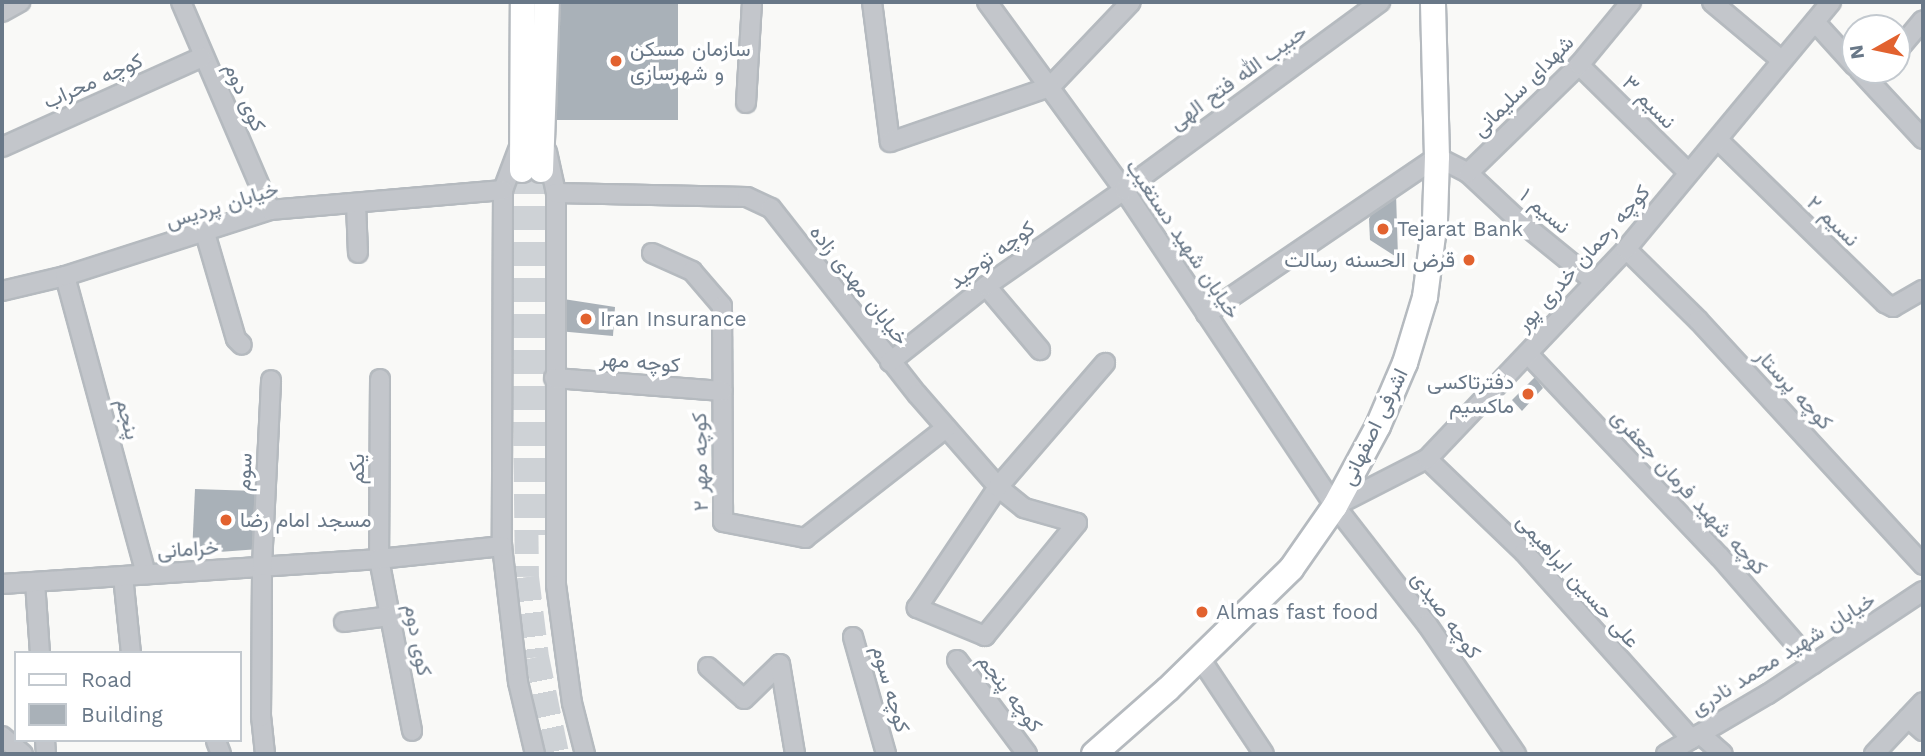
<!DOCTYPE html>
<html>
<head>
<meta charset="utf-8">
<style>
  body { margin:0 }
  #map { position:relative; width:1925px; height:756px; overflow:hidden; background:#f9f9f7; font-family:"Work Sans",Vazirmatn,sans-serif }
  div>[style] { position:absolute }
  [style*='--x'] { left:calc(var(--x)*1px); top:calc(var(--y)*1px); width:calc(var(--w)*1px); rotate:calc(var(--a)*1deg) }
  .building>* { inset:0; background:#a9b1b8; transform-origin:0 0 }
  .secondary-tunnel>* { height:24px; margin-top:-12px; transform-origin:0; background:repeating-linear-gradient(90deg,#ced2d6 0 24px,transparent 0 36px) }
  .roads { filter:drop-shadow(2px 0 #b5babf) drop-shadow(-2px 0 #b5babf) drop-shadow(0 2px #b5babf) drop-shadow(0 -2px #b5babf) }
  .street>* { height:18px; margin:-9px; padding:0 9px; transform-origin:9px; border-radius:9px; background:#c3c6cb }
  .secondary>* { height:24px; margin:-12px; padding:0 12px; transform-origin:12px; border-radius:12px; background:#fff }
  .dots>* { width:19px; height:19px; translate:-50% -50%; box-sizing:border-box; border:4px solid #fff; border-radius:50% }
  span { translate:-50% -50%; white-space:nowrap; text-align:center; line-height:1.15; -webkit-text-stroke:7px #fff; paint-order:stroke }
  .poi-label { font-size:21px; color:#697888 }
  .left { translate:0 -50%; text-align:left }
  .right { translate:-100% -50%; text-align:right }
  .street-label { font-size:21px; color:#697888 }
  .frame { position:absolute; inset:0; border:4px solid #697888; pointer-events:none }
  .legend { position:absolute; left:14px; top:651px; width:228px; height:91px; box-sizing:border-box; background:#fff; border:2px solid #c3c9cf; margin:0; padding:9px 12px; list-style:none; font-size:21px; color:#697888 }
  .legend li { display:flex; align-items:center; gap:14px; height:35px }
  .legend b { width:35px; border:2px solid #c3c9cf }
  .north { position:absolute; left:1841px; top:14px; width:70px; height:70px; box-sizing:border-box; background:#fff; border:2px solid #c3c9cf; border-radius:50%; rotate:261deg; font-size:19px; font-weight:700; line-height:28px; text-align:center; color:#697888 }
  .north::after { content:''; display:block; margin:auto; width:24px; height:32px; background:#e2622f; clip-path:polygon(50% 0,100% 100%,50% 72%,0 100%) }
</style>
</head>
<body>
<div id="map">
  <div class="building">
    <i style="left:554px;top:2px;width:124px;height:118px"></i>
    <i style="clip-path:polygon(1396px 193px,1398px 258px,1370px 240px,1369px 219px,1378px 198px)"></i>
    <i style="clip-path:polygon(557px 298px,615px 307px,613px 336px,558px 331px)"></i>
    <i style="clip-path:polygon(1535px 377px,1543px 388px,1522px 411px,1512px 400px)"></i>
    <i style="clip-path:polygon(195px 489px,258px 491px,259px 549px,192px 554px)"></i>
  </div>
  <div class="secondary-tunnel">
    <i style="--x:522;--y:170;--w:407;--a:89.3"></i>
    <i style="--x:527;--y:577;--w:81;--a:82.9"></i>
    <i style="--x:537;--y:657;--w:99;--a:78.3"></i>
    <i style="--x:541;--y:170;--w:365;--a:89.7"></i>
  </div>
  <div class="roads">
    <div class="street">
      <i style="--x:181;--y:2;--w:226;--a:66.8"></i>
      <i style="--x:872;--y:2;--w:141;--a:82.7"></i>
      <i style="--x:890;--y:142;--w:169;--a:-19"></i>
      <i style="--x:1050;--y:87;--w:117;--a:-46.4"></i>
      <i style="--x:987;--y:2;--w:233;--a:53.9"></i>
      <i style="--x:1124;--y:190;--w:380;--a:56.3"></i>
      <i style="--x:1335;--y:506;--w:150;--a:52.1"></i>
      <i style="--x:1427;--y:624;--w:158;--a:55.6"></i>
      <i style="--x:1712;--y:2;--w:90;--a:40"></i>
      <i style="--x:2;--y:12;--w:21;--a:-29"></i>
      <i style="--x:1815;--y:22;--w:59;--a:47.7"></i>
      <i style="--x:1897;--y:51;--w:40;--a:-50"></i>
      <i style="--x:1579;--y:65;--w:153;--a:44.5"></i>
      <i style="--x:1859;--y:70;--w:94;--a:47.2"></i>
      <i style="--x:746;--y:103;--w:101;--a:-86.6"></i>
      <i style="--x:1719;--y:141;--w:232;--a:44.3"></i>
      <i style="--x:1885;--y:303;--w:9;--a:27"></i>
      <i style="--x:1893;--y:307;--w:34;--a:-30"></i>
      <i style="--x:2;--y:147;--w:219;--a:-24.2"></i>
      <i style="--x:518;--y:150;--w:43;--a:110.6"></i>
      <i style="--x:503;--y:190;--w:356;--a:90.2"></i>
      <i style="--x:502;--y:546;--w:137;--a:83.3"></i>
      <i style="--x:518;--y:682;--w:74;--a:76.7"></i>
      <i style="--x:547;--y:152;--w:42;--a:77.6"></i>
      <i style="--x:556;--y:193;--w:392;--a:90"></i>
      <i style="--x:556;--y:585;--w:119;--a:82.3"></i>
      <i style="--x:572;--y:703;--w:53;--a:75.7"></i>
      <i style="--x:1468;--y:173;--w:64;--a:43.1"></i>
      <i style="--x:1515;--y:217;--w:103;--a:39.1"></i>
      <i style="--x:556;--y:193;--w:191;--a:1.2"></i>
      <i style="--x:747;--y:197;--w:26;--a:25"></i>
      <i style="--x:771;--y:208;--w:236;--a:51.9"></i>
      <i style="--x:917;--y:394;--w:123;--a:48.9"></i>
      <i style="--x:998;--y:487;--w:33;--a:39"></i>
      <i style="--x:1024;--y:508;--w:55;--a:15.8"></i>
      <i style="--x:1077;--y:523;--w:146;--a:129.2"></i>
      <i style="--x:985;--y:636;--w:74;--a:-157.6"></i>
      <i style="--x:917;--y:608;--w:146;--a:-56.2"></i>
      <i style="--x:998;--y:487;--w:164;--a:-49.2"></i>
      <i style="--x:356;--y:204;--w:49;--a:87.7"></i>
      <i style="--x:205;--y:233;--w:110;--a:73.7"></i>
      <i style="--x:236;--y:339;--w:8;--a:45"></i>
      <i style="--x:1626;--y:249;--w:101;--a:44.6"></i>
      <i style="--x:1698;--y:320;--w:333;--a:47.4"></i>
      <i style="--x:652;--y:253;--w:44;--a:24.2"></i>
      <i style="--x:692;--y:271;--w:46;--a:49.4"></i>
      <i style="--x:722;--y:306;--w:216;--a:89.7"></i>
      <i style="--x:723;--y:522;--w:84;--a:11"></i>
      <i style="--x:805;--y:538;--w:179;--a:-38"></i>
      <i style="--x:65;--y:276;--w:309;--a:74.8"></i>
      <i style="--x:986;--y:286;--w:84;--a:49.8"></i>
      <i style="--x:2;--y:291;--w:65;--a:-13.4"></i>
      <i style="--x:65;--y:276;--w:215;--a:-17.8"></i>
      <i style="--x:270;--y:210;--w:234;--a:-4.9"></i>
      <i style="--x:1206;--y:314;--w:279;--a:-34.2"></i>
      <i style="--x:1437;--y:157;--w:35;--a:27"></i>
      <i style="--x:1468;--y:173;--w:155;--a:-44.2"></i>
      <i style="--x:1579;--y:65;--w:82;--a:-50.5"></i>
      <i style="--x:1528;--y:354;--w:279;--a:46.6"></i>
      <i style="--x:1720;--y:557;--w:142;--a:49"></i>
      <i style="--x:890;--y:362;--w:122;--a:-38.4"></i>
      <i style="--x:986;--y:286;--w:168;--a:-34.8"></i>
      <i style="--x:1124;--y:190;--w:318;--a:-36.3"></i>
      <i style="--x:554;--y:378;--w:169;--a:4.4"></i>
      <i style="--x:380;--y:379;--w:180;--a:90.3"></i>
      <i style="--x:379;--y:559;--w:175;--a:79.1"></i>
      <i style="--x:1427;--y:459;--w:134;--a:43.8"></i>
      <i style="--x:1524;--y:552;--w:251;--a:48.2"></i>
      <i style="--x:1335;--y:506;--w:103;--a:-27.1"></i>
      <i style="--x:1427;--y:459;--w:289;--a:-46.5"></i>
      <i style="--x:1626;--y:249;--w:321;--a:-50.3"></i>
      <i style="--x:123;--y:576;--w:77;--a:84.1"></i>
      <i style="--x:35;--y:582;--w:71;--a:86"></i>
      <i style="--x:2;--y:584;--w:378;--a:-3.8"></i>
      <i style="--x:379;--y:559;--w:124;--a:-6"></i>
      <i style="--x:344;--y:622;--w:46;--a:-7.4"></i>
      <i style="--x:853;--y:637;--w:122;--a:74.2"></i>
      <i style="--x:1200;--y:658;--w:115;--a:56.3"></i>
      <i style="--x:957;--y:660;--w:117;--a:53.3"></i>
      <i style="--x:708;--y:667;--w:48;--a:41.6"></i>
      <i style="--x:744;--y:699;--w:50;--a:-44.2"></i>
      <i style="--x:780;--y:664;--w:91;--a:80.5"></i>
      <i style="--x:1908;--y:718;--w:20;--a:41"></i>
      <i style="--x:1700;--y:734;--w:30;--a:41"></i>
      <i style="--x:2;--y:736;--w:28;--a:41"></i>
      <i style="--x:45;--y:740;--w:14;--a:86"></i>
      <i style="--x:216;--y:741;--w:14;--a:69"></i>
      <i style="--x:265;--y:754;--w:37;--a:-96"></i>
      <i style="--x:261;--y:717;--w:151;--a:-89.6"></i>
      <i style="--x:262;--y:566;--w:186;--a:-87.2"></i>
      <i style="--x:1666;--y:754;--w:118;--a:-30.5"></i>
      <i style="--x:1768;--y:694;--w:186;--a:-33.6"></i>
      <i style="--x:1874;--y:754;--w:71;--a:-46.7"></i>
    </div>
    <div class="secondary">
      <i style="--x:522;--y:170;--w:168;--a:-89.7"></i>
      <i style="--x:541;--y:170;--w:168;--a:-88"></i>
      <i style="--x:1094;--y:754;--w:98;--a:-41.3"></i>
      <i style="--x:1168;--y:689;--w:172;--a:-44.3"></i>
      <i style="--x:1291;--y:569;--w:77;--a:-55.1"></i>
      <i style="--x:1335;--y:506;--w:91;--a:-61.7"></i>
      <i style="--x:1378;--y:426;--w:69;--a:-66.8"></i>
      <i style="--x:1405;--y:363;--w:69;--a:-73.1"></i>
      <i style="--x:1425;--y:297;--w:78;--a:-82.6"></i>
      <i style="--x:1435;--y:220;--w:63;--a:-88.2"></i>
      <i style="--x:1437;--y:157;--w:155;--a:-91.5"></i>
    </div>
  </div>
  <div class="dots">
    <i style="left:616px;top:61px;background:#e2622f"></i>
    <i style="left:1383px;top:229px;background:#e2622f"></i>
    <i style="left:1469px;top:260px;background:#e2622f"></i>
    <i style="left:586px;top:319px;background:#e2622f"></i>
    <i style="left:1528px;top:394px;background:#e2622f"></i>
    <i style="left:226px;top:520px;background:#e2622f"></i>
    <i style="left:1202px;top:612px;background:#e2622f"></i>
  </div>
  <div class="poi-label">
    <span class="left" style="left:630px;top:61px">سازمان مسکن<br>و شهرسازی</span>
    <span class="left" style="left:1397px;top:229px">Tejarat Bank</span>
    <span class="right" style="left:1455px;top:260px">قرض الحسنه رسالت</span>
    <span class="left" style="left:600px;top:319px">Iran Insurance</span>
    <span class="right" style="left:1514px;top:394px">دفترتاکسی<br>ماکسیم</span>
    <span class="left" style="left:240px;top:520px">مسجد امام رضا</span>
    <span class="left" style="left:1216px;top:612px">Almas fast food</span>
  </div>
  <div class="street-label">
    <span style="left:1238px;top:77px;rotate:-36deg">حبیب الله فتح الهی</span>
    <span style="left:93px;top:81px;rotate:-24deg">کوچه محراب</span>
    <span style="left:1523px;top:86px;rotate:-45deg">شهدای سلیمانی</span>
    <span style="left:245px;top:97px;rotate:66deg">کوی دوم</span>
    <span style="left:1649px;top:102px;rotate:45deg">نسیم ۳</span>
    <span style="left:222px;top:205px;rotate:-17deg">خیابان پردیس</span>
    <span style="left:1545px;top:211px;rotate:40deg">نسیم ۱</span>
    <span style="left:1833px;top:221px;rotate:44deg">نسیم ۲</span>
    <span style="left:1183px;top:239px;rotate:56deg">خیابان شهید دستغیب</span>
    <span style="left:992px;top:255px;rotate:-36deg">کوچه توحید</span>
    <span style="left:1583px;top:258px;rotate:-48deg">کوچه رحمان خدری پور</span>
    <span style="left:859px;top:285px;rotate:52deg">خیابان مهدی زاده</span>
    <span style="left:640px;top:362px;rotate:5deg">کوچه مهر</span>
    <span style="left:1794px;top:389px;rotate:47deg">کوچه پرستار</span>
    <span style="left:128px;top:419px;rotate:75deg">پنجم</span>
    <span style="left:1374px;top:427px;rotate:-64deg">اشرفی اصفهانی</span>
    <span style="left:700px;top:462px;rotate:-91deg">کوچه مهر ۲</span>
    <span style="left:357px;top:469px;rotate:-90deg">یکم</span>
    <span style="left:244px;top:472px;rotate:-87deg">سوم</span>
    <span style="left:1689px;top:492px;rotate:47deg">کوچه شهید فرمان جعفری</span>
    <span style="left:188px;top:549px;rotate:-4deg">خرامانی</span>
    <span style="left:1578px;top:581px;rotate:48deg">علی حسین ابراهیمی</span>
    <span style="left:1446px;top:615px;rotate:54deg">کوچه صیدی</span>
    <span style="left:418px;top:640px;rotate:79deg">کوی دوم</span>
    <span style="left:1783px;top:654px;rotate:-32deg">خیابان شهید محمد نادری</span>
    <span style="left:891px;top:689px;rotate:74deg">کوچه سوم</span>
    <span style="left:1010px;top:693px;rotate:53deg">کوچه پنجم</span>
  </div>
  <div class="frame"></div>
  <ul class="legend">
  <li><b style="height:9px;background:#fff"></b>Road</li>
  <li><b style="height:19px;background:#a9b1b8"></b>Building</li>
  </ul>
  <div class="north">N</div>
</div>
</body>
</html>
